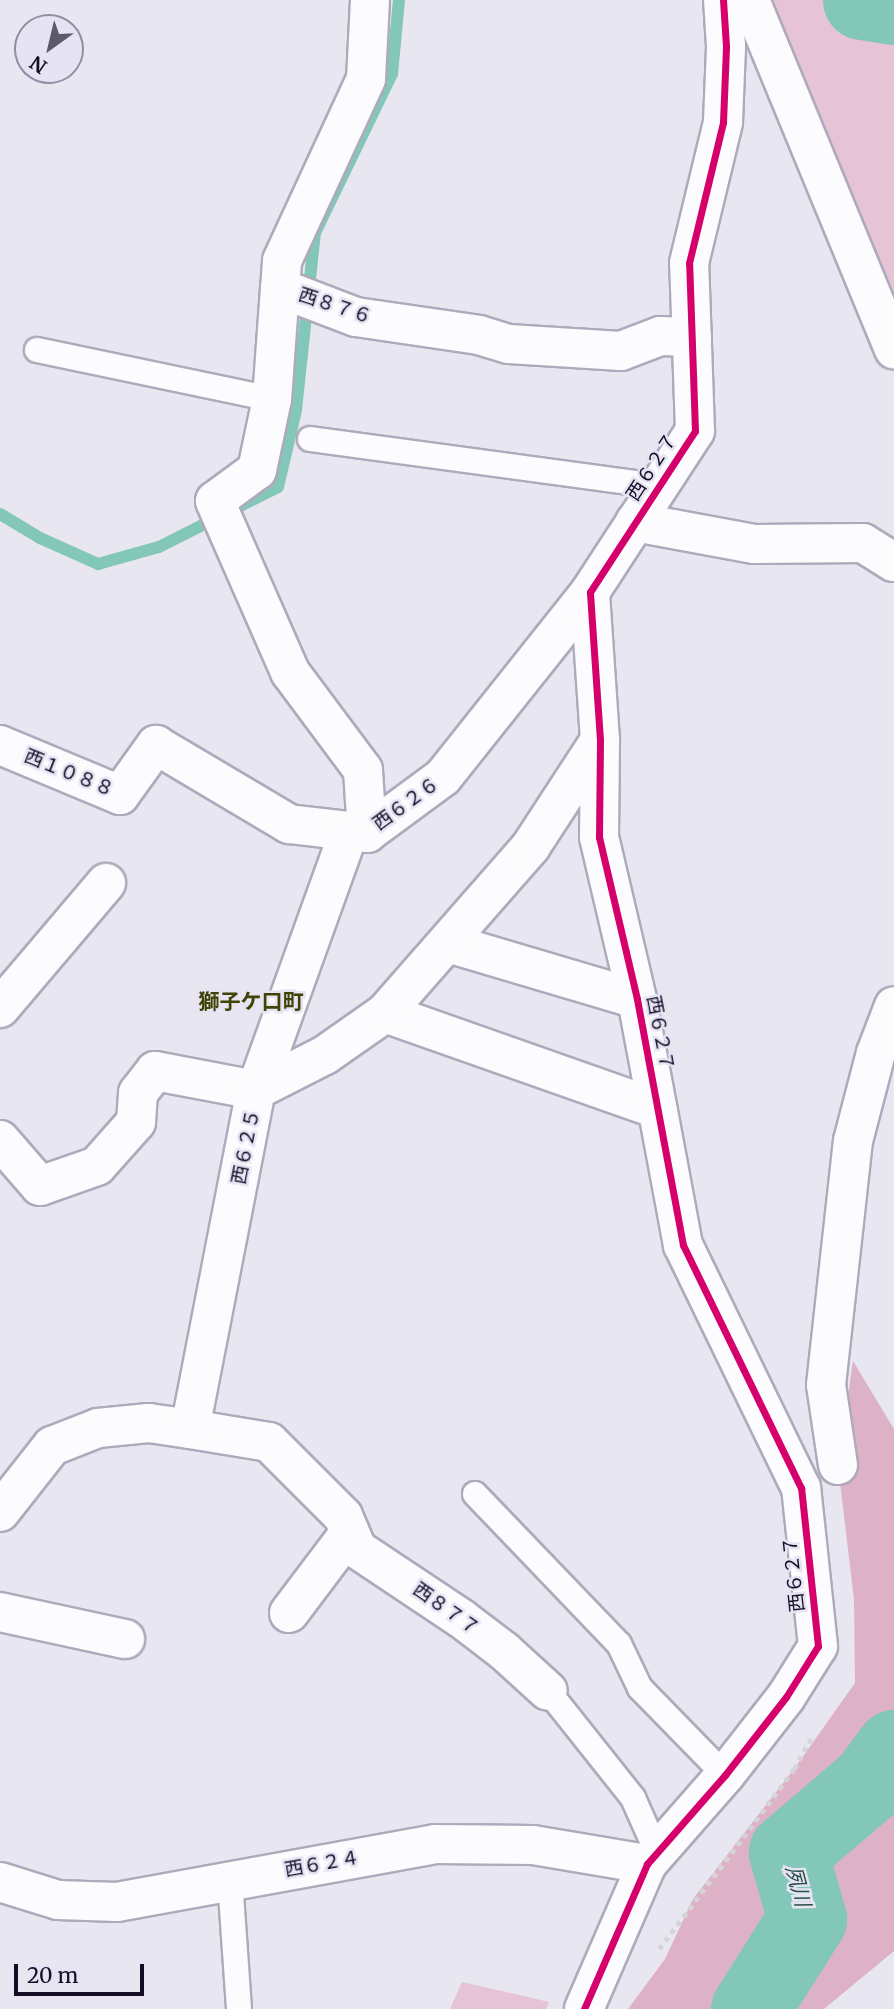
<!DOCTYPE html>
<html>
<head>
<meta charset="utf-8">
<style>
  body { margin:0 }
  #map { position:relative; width:894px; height:2009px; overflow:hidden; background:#e8e6f0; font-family:Merriweather,"Noto Sans JP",serif }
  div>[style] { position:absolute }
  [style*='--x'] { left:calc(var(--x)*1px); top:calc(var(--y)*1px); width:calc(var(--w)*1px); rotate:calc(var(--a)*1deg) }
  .green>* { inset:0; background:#e6c3d5 }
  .forest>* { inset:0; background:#ddb2c7 }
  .stream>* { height:12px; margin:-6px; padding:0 6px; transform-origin:6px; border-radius:6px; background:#82c7b8 }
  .river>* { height:79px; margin:-39.5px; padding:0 39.5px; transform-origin:39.5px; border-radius:39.5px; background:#82c7b8 }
  .path>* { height:4.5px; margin-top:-2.25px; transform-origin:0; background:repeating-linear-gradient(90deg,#d5d5d8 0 5px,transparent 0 10px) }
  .roads { filter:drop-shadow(2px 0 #aeaabc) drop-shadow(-2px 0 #aeaabc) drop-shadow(0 2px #aeaabc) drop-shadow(0 -2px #aeaabc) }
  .lane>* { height:24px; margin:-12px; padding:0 12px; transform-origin:12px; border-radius:12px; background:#fcfbfd }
  .street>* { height:38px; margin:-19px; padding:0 19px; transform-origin:19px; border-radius:19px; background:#fcfbfd }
  .cycleway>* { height:7px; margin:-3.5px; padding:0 3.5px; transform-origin:3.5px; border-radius:3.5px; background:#d6006c }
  span { translate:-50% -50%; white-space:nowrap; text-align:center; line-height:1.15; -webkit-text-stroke:5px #e6e3f3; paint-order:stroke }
  .street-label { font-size:19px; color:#150d28 }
  .neighbourhood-label { font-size:21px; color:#3f4405; font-weight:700 }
  .water-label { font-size:21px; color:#275247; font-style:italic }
  .north { position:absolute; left:14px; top:14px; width:70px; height:70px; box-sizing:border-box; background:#e6e3f3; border:2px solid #928da2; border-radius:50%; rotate:214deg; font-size:19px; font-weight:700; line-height:28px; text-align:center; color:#150d28 }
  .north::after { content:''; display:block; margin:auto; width:24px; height:32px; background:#5f596e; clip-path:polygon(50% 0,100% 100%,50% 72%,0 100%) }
  .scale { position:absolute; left:14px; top:1964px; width:130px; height:32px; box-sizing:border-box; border:4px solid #150d28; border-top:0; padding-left:9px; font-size:21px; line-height:24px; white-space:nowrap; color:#150d28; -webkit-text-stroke:5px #e6e3f3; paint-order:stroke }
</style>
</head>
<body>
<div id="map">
  <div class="green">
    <i style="clip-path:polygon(769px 0,894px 0,894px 306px)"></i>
    <i style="clip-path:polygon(462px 1982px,549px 2002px,546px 2009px,450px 2009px)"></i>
  </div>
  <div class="forest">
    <i style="clip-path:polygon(853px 1361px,894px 1429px,894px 1951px,824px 2009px,628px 2009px,665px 1959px,693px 1899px,794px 1769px,855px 1683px,854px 1600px,838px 1465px)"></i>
  </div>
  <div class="stream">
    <i style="--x:0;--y:514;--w:47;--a:31"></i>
    <i style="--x:40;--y:538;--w:64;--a:24.1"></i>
    <i style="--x:98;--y:564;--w:63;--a:-15.6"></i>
    <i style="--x:159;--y:547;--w:133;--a:-26.8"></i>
    <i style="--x:278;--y:487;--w:79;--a:-76.8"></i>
    <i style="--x:296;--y:410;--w:178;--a:-83.9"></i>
    <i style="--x:315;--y:233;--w:177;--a:-64.2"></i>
    <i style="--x:392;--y:74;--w:74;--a:-84.6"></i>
  </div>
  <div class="river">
    <i style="--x:862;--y:0;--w:32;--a:9"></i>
    <i style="--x:750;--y:2009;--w:107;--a:-57.7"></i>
    <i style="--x:807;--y:1919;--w:70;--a:-105.8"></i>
    <i style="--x:788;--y:1852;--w:108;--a:-40.5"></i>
    <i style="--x:870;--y:1782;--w:41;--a:-54"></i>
  </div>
  <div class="path">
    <i style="--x:659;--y:1949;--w:225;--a:-53.1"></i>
    <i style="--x:794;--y:1769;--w:35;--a:-61"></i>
  </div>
  <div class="roads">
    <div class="lane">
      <i style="--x:37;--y:350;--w:240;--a:11.8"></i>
      <i style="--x:310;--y:439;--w:351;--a:7.7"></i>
      <i style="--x:475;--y:1494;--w:208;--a:46.2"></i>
      <i style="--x:619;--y:1644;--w:49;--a:64.5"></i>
      <i style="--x:640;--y:1688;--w:122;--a:45.7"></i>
      <i style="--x:548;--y:1691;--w:137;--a:51.5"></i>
      <i style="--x:633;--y:1798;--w:59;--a:66"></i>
      <i style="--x:230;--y:1880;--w:129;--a:86"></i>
    </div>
    <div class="street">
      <i style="--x:370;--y:0;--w:79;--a:92.9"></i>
      <i style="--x:366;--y:79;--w:200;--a:114.8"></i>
      <i style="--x:282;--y:261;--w:27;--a:94"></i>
      <i style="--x:280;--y:288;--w:81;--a:20.9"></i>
      <i style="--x:356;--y:317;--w:124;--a:8.3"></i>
      <i style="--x:479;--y:335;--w:31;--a:17"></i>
      <i style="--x:509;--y:344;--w:112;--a:3.6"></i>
      <i style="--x:621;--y:351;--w:42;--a:-21"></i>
      <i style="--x:660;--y:336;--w:32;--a:2"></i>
      <i style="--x:750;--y:0;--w:378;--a:67.6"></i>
      <i style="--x:280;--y:288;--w:111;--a:94.1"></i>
      <i style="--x:272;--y:399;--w:73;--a:101.9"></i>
      <i style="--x:257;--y:470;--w:52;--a:143.6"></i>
      <i style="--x:215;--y:501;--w:187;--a:66.3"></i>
      <i style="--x:290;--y:672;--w:122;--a:53.3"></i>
      <i style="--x:363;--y:770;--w:63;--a:86.4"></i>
      <i style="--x:635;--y:522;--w:121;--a:10.5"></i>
      <i style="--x:754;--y:544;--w:109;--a:-0.5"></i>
      <i style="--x:863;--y:543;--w:36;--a:32"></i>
      <i style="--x:0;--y:745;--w:130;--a:22.6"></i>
      <i style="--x:120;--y:795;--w:62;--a:-54.2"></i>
      <i style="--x:156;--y:745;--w:155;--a:30.7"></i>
      <i style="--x:289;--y:824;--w:79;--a:6.6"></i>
      <i style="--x:367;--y:833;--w:94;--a:-36.4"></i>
      <i style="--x:443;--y:777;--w:236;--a:-51.5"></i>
      <i style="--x:448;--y:943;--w:197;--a:16.5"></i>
      <i style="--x:0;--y:1008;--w:164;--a:-49.7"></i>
      <i style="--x:385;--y:1013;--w:289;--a:19.4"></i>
      <i style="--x:0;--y:1140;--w:61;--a:49"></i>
      <i style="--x:40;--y:1186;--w:60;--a:-19.3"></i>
      <i style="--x:97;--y:1166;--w:59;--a:-48.4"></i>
      <i style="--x:136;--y:1122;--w:29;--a:-86"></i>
      <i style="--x:138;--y:1093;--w:28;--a:-52"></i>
      <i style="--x:155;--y:1071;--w:103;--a:10.7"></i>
      <i style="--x:256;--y:1090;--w:274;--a:-70.2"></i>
      <i style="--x:190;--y:1429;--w:80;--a:9.3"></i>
      <i style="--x:269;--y:1442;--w:105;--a:45"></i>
      <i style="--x:343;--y:1516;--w:36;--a:67"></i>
      <i style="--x:357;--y:1549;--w:126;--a:33.7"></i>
      <i style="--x:462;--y:1619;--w:53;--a:37.3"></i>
      <i style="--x:504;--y:1651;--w:59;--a:42.3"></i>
      <i style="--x:838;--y:1465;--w:81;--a:-98.5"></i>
      <i style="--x:826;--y:1385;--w:245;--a:-83.7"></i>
      <i style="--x:853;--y:1141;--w:91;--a:-75.4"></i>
      <i style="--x:876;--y:1053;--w:50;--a:-69"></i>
      <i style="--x:0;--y:1512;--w:84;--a:-51.8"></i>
      <i style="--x:52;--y:1446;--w:49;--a:-21.4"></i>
      <i style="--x:98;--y:1428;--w:51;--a:-5.6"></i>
      <i style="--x:149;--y:1423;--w:41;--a:8.3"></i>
      <i style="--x:190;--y:1429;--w:345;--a:-79"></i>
      <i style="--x:256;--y:1090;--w:77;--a:-26.9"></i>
      <i style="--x:325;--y:1055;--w:73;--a:-35"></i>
      <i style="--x:385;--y:1013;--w:222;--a:-48.8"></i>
      <i style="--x:531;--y:846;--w:126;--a:-56.9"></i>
      <i style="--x:0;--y:1612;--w:128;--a:12.2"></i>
      <i style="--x:289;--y:1613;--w:101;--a:-53"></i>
      <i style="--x:0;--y:1882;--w:61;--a:17.2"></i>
      <i style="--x:58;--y:1900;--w:59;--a:1.9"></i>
      <i style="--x:117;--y:1902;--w:324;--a:-10.3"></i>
      <i style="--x:436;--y:1844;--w:97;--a:0.6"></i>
      <i style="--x:533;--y:1845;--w:116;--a:9.5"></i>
      <i style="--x:584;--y:2009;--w:158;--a:-66.5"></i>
      <i style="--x:647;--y:1864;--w:118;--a:-48.8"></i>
      <i style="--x:725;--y:1775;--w:99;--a:-52"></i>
      <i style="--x:786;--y:1697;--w:60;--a:-57.9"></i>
      <i style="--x:818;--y:1646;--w:159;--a:-96.1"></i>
      <i style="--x:801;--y:1488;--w:270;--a:-115.9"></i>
      <i style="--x:683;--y:1245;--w:250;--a:-100.6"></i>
      <i style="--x:637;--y:999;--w:166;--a:-103.2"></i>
      <i style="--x:599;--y:837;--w:97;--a:-89.4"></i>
      <i style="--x:600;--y:740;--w:148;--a:-93.9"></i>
      <i style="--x:590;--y:592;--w:192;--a:-56.9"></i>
      <i style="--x:695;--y:431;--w:168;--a:-92"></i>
      <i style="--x:689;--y:263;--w:145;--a:-76.4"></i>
      <i style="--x:723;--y:122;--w:76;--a:-87.7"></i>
      <i style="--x:726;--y:46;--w:46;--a:-93.7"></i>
    </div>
  </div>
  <div class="cycleway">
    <i style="--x:584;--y:2009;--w:158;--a:-66.5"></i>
    <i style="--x:647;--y:1864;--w:118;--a:-48.8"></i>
    <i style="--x:725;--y:1775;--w:99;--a:-52"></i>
    <i style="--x:786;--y:1697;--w:60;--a:-57.9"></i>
    <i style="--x:818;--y:1646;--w:159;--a:-96.1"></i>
    <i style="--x:801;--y:1488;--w:270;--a:-115.9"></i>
    <i style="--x:683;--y:1245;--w:250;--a:-100.6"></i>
    <i style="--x:637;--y:999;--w:166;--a:-103.2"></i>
    <i style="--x:599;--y:837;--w:97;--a:-89.4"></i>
    <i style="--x:600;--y:740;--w:148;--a:-93.9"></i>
    <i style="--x:590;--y:592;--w:192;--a:-56.9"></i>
    <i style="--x:695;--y:431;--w:168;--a:-92"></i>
    <i style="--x:689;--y:263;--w:145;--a:-76.4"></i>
    <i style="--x:723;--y:122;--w:76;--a:-87.7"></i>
    <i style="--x:726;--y:46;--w:46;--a:-93.7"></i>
  </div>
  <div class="street-label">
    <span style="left:335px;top:306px;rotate:18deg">西８７６</span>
    <span style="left:652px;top:467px;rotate:-57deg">西６２７</span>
    <span style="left:69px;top:773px;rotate:22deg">西１０８８</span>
    <span style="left:406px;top:804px;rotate:-36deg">西６２６</span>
    <span style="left:660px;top:1033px;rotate:79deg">西６２７</span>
    <span style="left:246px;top:1147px;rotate:-79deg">西６２５</span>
    <span style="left:794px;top:1574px;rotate:-96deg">西６２７</span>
    <span style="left:446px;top:1609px;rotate:35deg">西８７７</span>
    <span style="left:322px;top:1864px;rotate:-10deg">西６２４</span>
  </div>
  <div class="neighbourhood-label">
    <span style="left:251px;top:1002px">獅子ケ口町</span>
  </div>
  <div class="water-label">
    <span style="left:798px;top:1886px;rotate:75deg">夙川</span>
  </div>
  <div class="north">N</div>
  <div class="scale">20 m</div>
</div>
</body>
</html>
